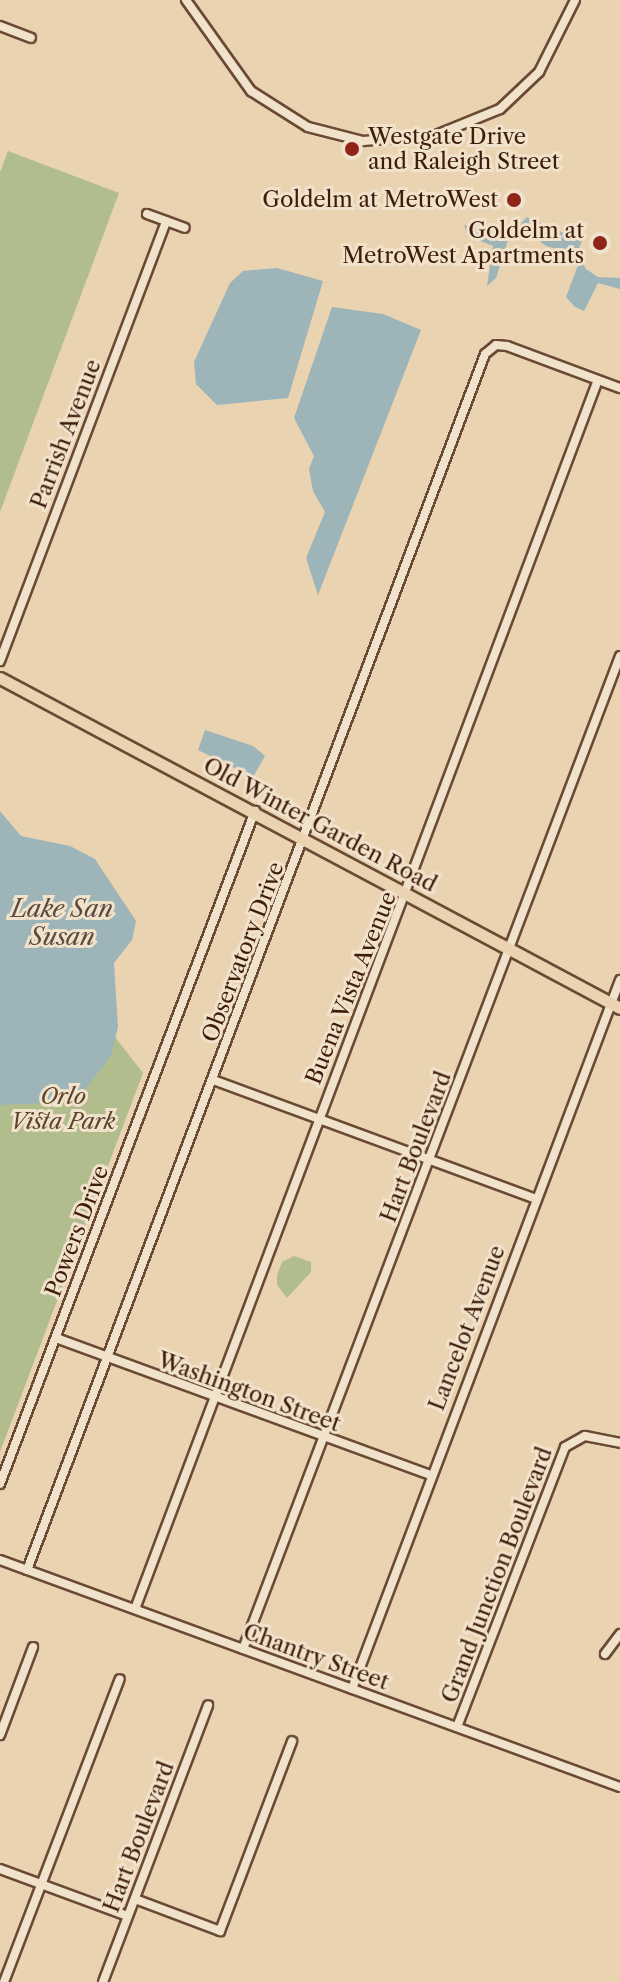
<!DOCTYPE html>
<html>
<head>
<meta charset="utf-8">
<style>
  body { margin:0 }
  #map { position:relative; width:620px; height:1982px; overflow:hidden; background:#e9d3b0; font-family:"Libre Caslon Text",serif }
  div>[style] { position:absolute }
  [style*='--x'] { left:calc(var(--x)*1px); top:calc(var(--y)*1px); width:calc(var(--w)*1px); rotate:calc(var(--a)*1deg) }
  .green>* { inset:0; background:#b2bd8e }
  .water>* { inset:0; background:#9db4b8 }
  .roads { filter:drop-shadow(2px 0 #6a4a34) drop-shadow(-2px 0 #6a4a34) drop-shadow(0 2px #6a4a34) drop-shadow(0 -2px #6a4a34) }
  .minor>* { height:8px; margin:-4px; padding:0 4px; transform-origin:4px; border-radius:4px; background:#f1e2cc }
  .major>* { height:11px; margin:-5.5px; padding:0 5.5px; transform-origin:5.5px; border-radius:5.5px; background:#e9d3b0 }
  .dots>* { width:22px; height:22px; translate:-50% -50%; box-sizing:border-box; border:4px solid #f1e2cc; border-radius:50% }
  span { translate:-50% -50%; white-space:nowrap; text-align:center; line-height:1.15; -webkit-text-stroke:6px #f1e2cc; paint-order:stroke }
  .poi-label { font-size:22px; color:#3f1d0b }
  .left { translate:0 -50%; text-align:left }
  .right { translate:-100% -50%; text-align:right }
  .street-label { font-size:22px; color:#3f1d0b }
  .park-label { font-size:22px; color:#5c452c; font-style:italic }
  .water-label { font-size:24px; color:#5b4a3f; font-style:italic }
</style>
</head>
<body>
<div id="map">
  <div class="green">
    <i style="clip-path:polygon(8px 151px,119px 193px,0 512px,0 172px)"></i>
    <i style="clip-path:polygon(94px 1010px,143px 1073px,0 1452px,0 1052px)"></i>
    <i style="clip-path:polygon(294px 1256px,311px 1262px,311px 1272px,287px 1298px,277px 1285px,277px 1275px,282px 1262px)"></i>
  </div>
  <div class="water">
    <i style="clip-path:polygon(527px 217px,582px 241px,577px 253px,586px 269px,598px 277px,620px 278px,620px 289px,598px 283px,584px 311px,575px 307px,566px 297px,578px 265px,572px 253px,546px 246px,532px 235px,508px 240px,496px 278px,487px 286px,493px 246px,468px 236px,464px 225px,511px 234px)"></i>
    <i style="clip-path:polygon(277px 268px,323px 281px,288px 398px,217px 405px,196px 384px,194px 362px,230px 283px,243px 271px)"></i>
    <i style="clip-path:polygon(332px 307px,383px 314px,421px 330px,318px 595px,306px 558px,325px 512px,313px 491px,309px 469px,314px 456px,294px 418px)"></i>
    <i style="clip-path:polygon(205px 730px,253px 746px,265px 756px,253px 777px,198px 750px)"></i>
    <i style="clip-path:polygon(0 811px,21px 836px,70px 846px,95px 859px,136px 921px,132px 940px,114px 963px,118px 1027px,111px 1056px,82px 1093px,66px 1102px,0 1105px)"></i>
  </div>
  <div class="roads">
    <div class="minor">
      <i style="--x:186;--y:0;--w:112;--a:54.5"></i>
      <i style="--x:251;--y:91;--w:67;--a:32.3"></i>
      <i style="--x:308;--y:127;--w:57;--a:14.3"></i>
      <i style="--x:363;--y:141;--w:73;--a:-4.7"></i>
      <i style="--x:436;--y:135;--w:69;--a:-22.1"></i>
      <i style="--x:500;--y:109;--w:54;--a:-43.5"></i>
      <i style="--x:539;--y:72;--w:80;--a:-63.4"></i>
      <i style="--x:0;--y:26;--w:33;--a:21"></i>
      <i style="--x:147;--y:214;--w:40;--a:20.2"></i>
      <i style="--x:0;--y:661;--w:470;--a:-69.3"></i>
      <i style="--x:213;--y:1080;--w:344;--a:20.2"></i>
      <i style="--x:56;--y:1338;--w:399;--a:20.1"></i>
      <i style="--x:0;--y:1484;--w:720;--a:-69.25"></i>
      <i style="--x:0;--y:1560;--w:660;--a:20.11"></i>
      <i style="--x:27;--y:1570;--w:1299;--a:-69.36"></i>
      <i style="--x:485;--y:354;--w:14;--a:-39"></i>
      <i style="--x:496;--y:345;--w:11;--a:5"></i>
      <i style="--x:507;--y:346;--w:121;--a:20.4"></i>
      <i style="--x:135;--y:1609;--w:1313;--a:-69.36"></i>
      <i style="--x:243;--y:1649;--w:1062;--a:-69.21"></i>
      <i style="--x:605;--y:1654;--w:25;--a:-53"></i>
      <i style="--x:352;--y:1689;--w:758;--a:-69.29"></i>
      <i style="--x:457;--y:1727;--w:300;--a:-68.9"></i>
      <i style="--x:565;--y:1447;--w:23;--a:-29"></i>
      <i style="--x:585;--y:1436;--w:36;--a:11"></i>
      <i style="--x:0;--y:1735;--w:94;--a:-69.4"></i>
      <i style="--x:0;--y:1869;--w:136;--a:20.2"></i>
      <i style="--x:135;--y:1899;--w:91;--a:20.6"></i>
      <i style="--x:220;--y:1931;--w:203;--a:-69.2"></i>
      <i style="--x:4;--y:1982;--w:324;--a:-69.1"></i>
      <i style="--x:103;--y:1982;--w:296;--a:-69.2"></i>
    </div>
    <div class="major">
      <i style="--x:0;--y:678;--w:702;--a:28.02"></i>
    </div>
  </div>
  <div class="dots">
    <i style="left:352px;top:149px;background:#8f2418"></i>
    <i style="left:514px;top:200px;background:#8f2418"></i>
    <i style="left:600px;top:243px;background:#8f2418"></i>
  </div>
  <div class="poi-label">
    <span class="left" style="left:368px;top:149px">Westgate Drive<br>and Raleigh Street</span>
    <span class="right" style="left:498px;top:200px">Goldelm at MetroWest</span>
    <span class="right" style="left:584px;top:243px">Goldelm at<br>MetroWest Apartments</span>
  </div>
  <div class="street-label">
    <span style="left:66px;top:434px;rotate:-69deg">Parrish Avenue</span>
    <span style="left:320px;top:825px;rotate:28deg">Old Winter Garden Road</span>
    <span style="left:243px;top:952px;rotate:-69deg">Observatory Drive</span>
    <span style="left:351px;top:988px;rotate:-68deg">Buena Vista Avenue</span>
    <span style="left:416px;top:1147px;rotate:-69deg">Hart Boulevard</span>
    <span style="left:77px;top:1231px;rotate:-69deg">Powers Drive</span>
    <span style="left:467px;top:1328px;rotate:-69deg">Lancelot Avenue</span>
    <span style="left:249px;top:1392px;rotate:20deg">Washington Street</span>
    <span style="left:497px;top:1575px;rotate:-69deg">Grand Junction Boulevard</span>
    <span style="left:316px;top:1657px;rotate:20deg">Chantry Street</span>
    <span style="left:139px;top:1837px;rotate:-69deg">Hart Boulevard</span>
  </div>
  <div class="park-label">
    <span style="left:63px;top:1109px">Orlo<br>Vista Park</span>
  </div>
  <div class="water-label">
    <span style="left:62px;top:923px">Lake San<br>Susan</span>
  </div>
</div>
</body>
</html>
